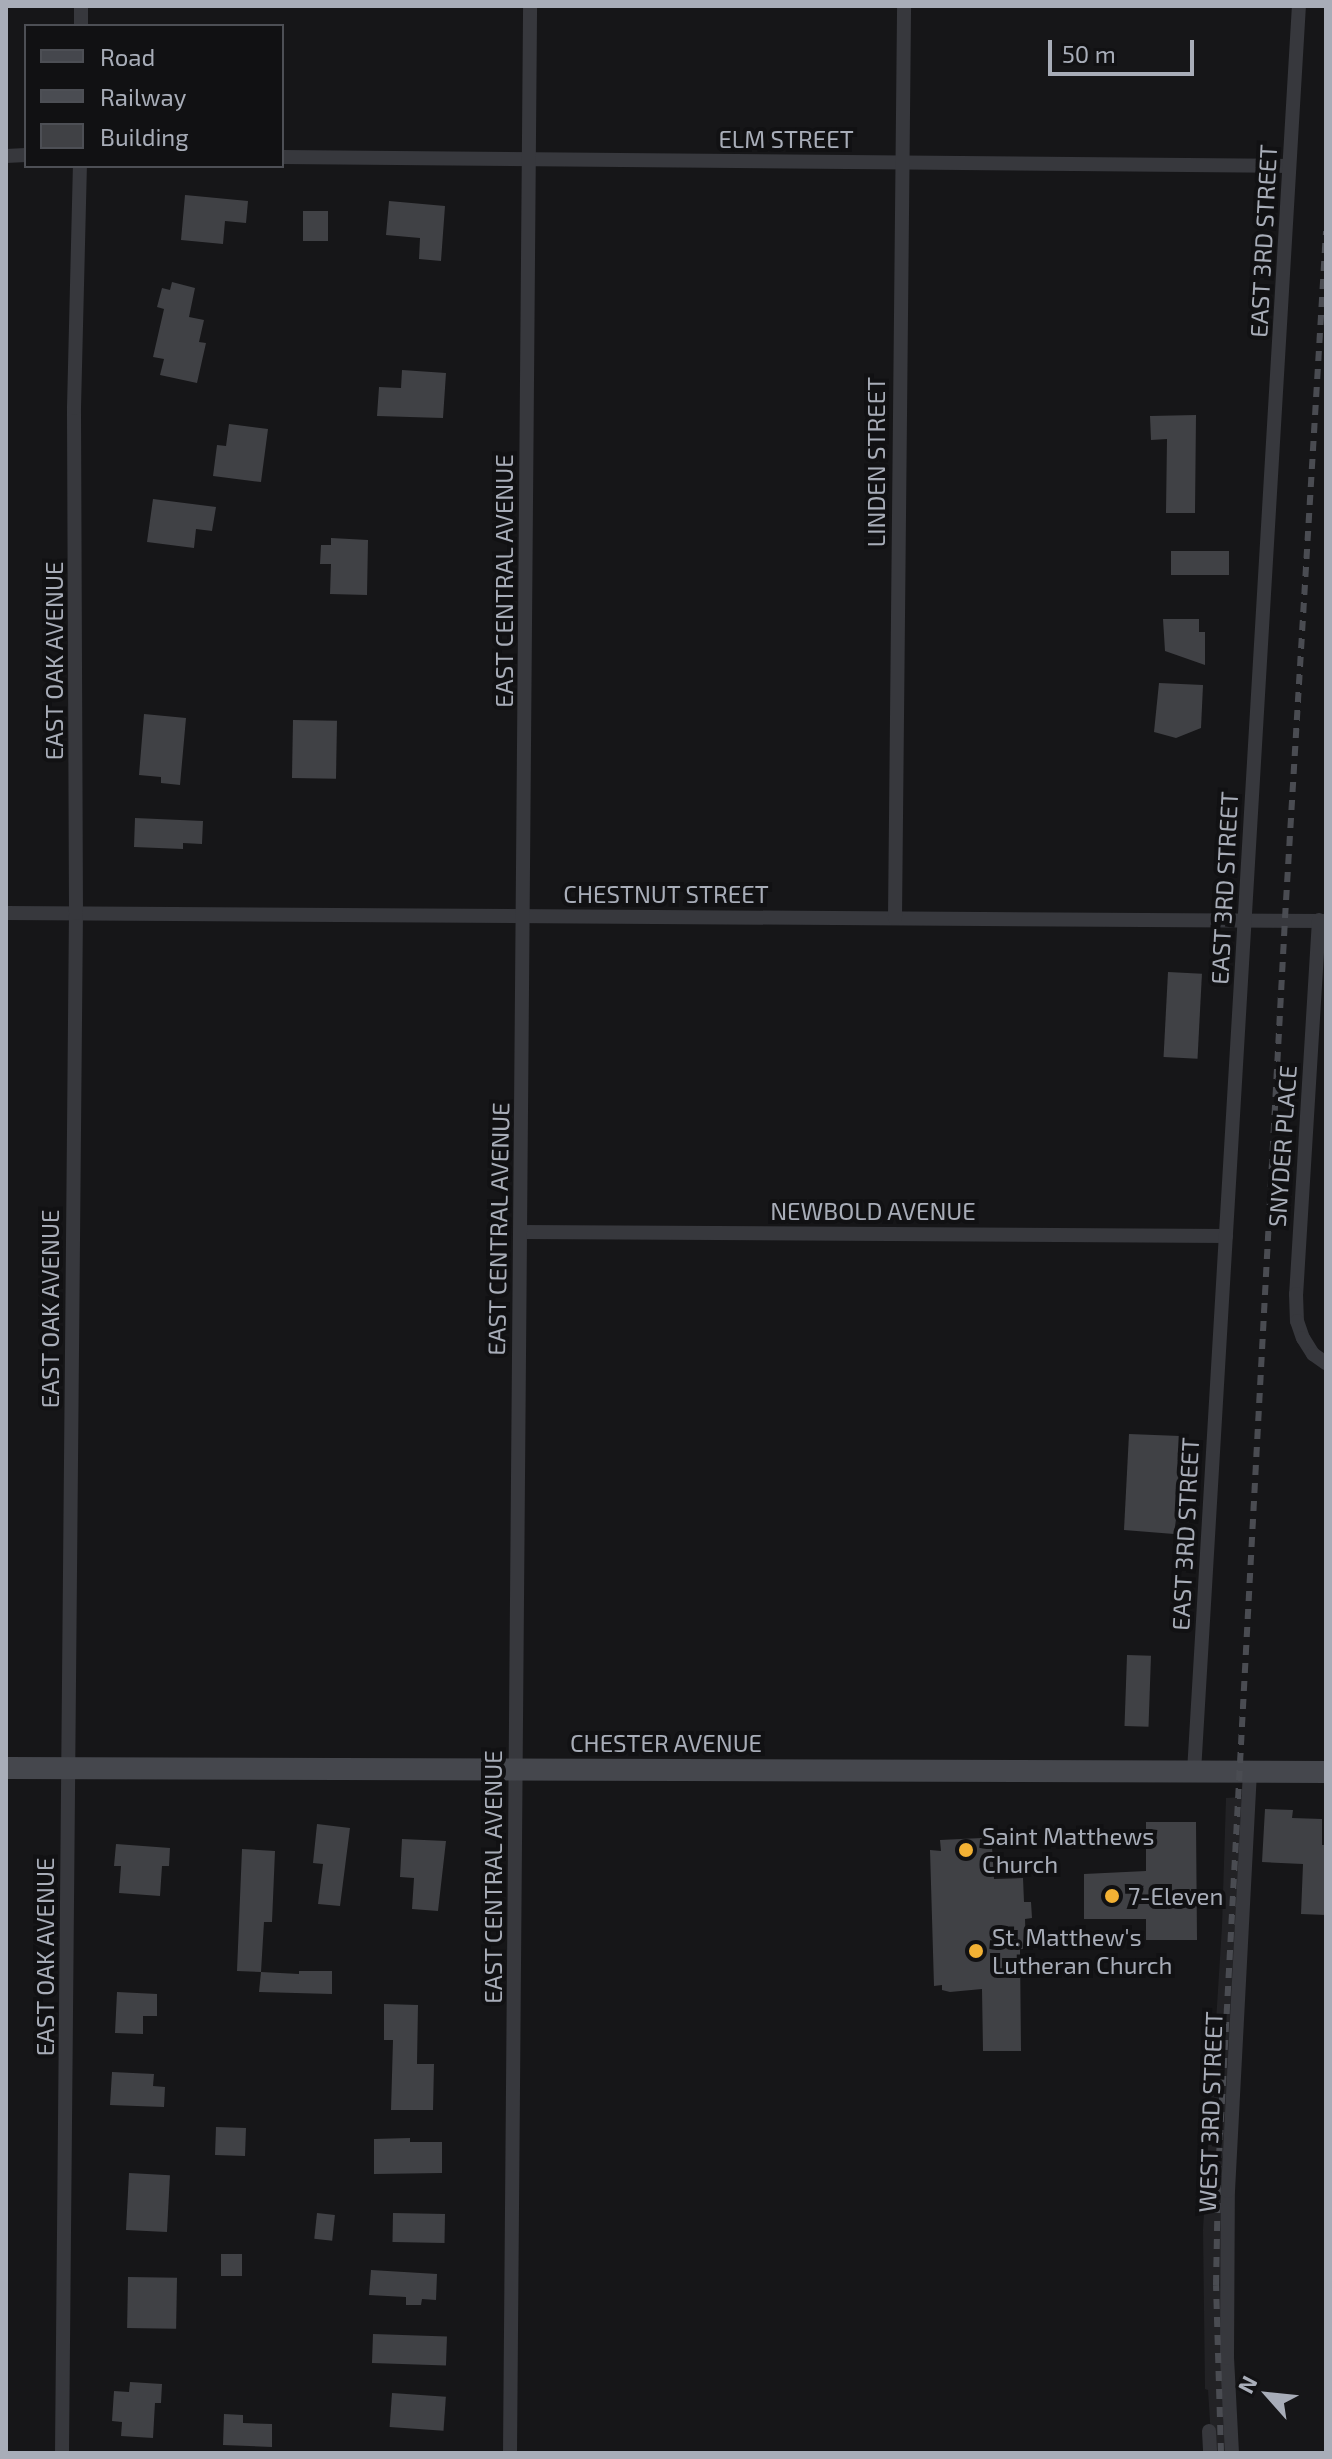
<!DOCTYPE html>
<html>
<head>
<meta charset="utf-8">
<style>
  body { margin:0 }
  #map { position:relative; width:1332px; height:2459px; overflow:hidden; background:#161618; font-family:"Exo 2",sans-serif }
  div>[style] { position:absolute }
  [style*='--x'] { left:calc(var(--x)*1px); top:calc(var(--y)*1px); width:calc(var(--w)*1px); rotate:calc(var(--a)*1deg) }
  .built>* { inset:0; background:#222225 }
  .building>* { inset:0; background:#404145; transform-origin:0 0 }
  .street>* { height:14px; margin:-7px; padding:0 7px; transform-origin:7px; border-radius:7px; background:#37383d }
  .secondary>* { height:22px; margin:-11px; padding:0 11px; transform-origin:11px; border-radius:11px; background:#45474d }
  .rail>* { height:6px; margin-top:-3px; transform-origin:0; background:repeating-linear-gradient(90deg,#4a4c52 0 10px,transparent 0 18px) }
  .dots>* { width:22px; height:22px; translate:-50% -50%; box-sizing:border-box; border:4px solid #111113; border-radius:50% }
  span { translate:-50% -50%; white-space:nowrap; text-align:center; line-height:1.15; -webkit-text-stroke:8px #111113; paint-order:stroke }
  .street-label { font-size:24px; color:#a8adb8 }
  .poi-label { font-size:24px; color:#a8adb8 }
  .left { translate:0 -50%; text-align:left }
  .frame { position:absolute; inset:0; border:8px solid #a8adb8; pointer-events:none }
  .legend { position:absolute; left:24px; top:24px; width:260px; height:144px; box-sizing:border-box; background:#111113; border:2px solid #4d4f55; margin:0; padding:10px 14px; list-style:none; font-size:24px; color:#a8adb8 }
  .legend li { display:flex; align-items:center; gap:16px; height:40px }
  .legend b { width:40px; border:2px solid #4d4f55 }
  .north { position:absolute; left:1228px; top:2355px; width:80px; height:80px; -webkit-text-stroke:6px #111113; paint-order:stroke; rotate:297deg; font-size:22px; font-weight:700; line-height:32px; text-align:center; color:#a8adb8 }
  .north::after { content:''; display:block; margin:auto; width:28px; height:36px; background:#a8adb8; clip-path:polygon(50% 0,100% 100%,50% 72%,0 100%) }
  .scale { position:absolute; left:1048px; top:40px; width:146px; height:36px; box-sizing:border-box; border:4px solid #a8adb8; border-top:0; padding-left:10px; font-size:24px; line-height:28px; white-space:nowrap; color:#a8adb8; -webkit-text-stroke:6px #111113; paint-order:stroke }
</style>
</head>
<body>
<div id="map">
  <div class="built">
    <i style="clip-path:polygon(1243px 1797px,1226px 2453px,1212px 2453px,1208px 2390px,1205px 2389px,1203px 2229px,1222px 1926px,1226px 1798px)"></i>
  </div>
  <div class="building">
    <i style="clip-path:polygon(185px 195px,248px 201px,246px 223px,225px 221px,223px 244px,181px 240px)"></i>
    <i style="clip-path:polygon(389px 201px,445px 206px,441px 261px,419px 259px,420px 238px,386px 235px)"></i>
    <i style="left:303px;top:211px;width:25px;height:30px"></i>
    <i style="clip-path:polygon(172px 282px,195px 288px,189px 317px,204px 320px,199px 342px,206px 343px,197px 383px,160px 375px,164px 359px,153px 357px,164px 309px,157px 307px,162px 288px,170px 290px)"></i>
    <i style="clip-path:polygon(402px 370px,446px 373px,443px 418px,377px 416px,379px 387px,401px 388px)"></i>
    <i style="clip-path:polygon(1196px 415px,1195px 513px,1166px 513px,1167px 439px,1151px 440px,1150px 416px)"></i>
    <i style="clip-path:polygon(229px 424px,268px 429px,261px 482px,213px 476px,217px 445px,226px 446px)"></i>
    <i style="clip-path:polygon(153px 499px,216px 507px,212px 531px,196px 529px,194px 548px,147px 542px)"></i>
    <i style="clip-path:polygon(331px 538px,368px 540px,367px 595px,330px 594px,331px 564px,320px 564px,321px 545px,331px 545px)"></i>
    <i style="left:1171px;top:551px;width:58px;height:24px"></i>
    <i style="clip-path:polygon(1163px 619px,1199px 619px,1199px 632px,1205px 632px,1205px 665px,1165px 651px)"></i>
    <i style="clip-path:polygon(1159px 683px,1203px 685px,1201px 728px,1176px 738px,1154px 732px)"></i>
    <i style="clip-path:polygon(144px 714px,186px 718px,180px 785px,161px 783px,161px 777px,139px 775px)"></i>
    <i style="left:293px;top:720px;width:44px;height:58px;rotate:1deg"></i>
    <i style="clip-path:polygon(135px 818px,203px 821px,202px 844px,183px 843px,183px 849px,134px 847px)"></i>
    <i style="left:1168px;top:972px;width:34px;height:85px;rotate:3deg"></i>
    <i style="clip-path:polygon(1129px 1434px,1180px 1436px,1180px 1490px,1174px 1534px,1124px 1530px)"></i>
    <i style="left:1127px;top:1655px;width:24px;height:71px;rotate:2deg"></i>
    <i style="clip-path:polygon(1265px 1809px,1293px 1810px,1292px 1818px,1322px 1819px,1322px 1845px,1326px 1845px,1326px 1915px,1301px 1914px,1303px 1864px,1262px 1862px)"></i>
    <i style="clip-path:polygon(1146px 1822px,1196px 1822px,1197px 1940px,1146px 1940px,1146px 1919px,1084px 1919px,1084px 1874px,1146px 1871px)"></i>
    <i style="clip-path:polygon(317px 1824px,350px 1828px,340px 1906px,318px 1904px,323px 1864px,313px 1863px)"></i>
    <i style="clip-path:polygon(982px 1838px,983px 1848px,992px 1847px,994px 1879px,1023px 1878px,1024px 1902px,1031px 1902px,1032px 1918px,1025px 1919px,1026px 1949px,1020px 1949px,1021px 2051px,983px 2051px,982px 1989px,950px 1992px,942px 1990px,942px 1985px,934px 1986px,930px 1850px,941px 1851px,940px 1840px)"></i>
    <i style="clip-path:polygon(402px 1839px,446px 1841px,438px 1911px,412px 1909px,414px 1878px,400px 1877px)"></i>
    <i style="clip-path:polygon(116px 1844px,170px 1848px,169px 1866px,162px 1866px,160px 1896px,119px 1893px,121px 1866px,114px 1866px)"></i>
    <i style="clip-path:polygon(242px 1849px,275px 1851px,272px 1922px,264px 1922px,261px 1972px,237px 1971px)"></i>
    <i style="clip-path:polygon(299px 1971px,332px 1971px,332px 1994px,259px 1992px,261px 1972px,299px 1974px)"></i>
    <i style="clip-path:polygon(117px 1992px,157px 1994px,157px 2016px,143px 2016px,143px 2034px,115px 2033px)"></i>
    <i style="clip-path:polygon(384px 2004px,418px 2005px,417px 2064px,434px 2064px,433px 2110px,391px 2110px,393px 2040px,384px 2040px)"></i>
    <i style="clip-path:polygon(112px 2072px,154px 2074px,153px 2086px,165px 2087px,164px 2107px,110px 2105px)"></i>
    <i style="left:216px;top:2127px;width:30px;height:28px;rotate:2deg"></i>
    <i style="clip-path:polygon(410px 2138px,410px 2142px,442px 2142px,442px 2173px,374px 2174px,374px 2139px)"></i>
    <i style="left:129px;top:2173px;width:41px;height:57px;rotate:3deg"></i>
    <i style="left:317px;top:2213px;width:18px;height:26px;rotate:6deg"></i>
    <i style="left:393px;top:2213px;width:52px;height:29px;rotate:1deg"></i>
    <i style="left:221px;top:2254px;width:21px;height:22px"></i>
    <i style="clip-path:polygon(371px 2270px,437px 2274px,436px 2300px,422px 2299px,421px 2305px,406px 2305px,406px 2297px,369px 2295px)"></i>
    <i style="left:128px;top:2277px;width:49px;height:51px;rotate:1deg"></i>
    <i style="left:373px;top:2334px;width:74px;height:29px;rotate:2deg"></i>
    <i style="clip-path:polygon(130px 2382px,162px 2384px,161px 2403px,155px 2403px,153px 2438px,121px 2436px,122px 2422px,112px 2421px,114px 2391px,129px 2392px)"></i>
    <i style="left:392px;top:2393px;width:54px;height:34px;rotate:4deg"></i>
    <i style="clip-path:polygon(224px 2414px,243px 2415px,243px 2423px,272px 2424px,272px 2447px,223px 2445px)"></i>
  </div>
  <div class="street">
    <i style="--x:81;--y:26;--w:20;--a:-90"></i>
    <i style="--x:6;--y:156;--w:20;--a:-3"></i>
    <i style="--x:282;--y:157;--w:1007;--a:0.51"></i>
    <i style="--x:6;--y:913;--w:1320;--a:0.35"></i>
    <i style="--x:895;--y:918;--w:912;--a:-89.43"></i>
    <i style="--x:1319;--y:920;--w:375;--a:93.5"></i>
    <i style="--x:1296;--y:1294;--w:27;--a:88"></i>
    <i style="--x:1297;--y:1321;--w:18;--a:71"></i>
    <i style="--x:1303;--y:1338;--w:19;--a:58"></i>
    <i style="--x:1313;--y:1354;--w:16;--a:35"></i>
    <i style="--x:520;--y:1232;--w:706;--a:0.32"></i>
    <i style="--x:1194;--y:1772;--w:1769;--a:-86.6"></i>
    <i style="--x:1209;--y:2431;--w:22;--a:87"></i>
    <i style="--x:62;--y:2453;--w:1540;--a:-89.48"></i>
    <i style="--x:76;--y:913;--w:505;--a:-90.23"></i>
    <i style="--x:74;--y:408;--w:242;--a:-88.6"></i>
    <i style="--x:510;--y:2453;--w:2447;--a:-89.53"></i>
    <i style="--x:1232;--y:2453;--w:95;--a:-93"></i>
    <i style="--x:1227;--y:2358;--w:167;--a:-89.7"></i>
    <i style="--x:1228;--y:2191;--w:420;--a:-87"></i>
  </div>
  <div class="secondary">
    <i style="--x:6;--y:1768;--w:1320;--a:0.17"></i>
  </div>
  <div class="rail">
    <i style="--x:1221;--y:2453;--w:168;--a:-91.7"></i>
    <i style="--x:1216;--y:2285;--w:109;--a:-88.9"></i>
    <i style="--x:1218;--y:2176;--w:1260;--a:-86.95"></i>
    <i style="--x:1285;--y:918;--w:688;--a:-86.58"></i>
  </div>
  <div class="dots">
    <i style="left:966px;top:1850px;background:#f2b134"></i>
    <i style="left:1112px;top:1896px;background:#f2b134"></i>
    <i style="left:976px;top:1951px;background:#f2b134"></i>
  </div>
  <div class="street-label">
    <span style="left:786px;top:139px">ELM STREET</span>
    <span style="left:1263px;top:241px;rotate:-87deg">EAST 3RD STREET</span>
    <span style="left:876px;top:462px;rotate:-90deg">LINDEN STREET</span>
    <span style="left:504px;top:581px;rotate:-90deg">EAST CENTRAL AVENUE</span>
    <span style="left:54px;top:661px;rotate:-90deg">EAST OAK AVENUE</span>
    <span style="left:1224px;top:888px;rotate:-87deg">EAST 3RD STREET</span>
    <span style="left:666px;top:894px">CHESTNUT STREET</span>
    <span style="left:1282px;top:1146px;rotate:-86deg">SNYDER PLACE</span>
    <span style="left:873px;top:1211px">NEWBOLD AVENUE</span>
    <span style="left:498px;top:1229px;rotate:-89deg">EAST CENTRAL AVENUE</span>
    <span style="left:50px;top:1309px;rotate:-90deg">EAST OAK AVENUE</span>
    <span style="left:1185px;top:1534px;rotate:-87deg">EAST 3RD STREET</span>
    <span style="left:666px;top:1743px">CHESTER AVENUE</span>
    <span style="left:493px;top:1877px;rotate:-90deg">EAST CENTRAL AVENUE</span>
    <span style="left:45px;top:1957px;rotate:-90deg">EAST OAK AVENUE</span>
    <span style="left:1210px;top:2112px;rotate:-88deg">WEST 3RD STREET</span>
  </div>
  <div class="poi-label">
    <span class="left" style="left:982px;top:1850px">Saint Matthews<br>Church</span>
    <span class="left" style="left:1128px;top:1896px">7-Eleven</span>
    <span class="left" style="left:992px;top:1951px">St. Matthew's<br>Lutheran Church</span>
  </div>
  <div class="frame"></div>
  <ul class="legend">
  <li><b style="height:10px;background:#45474d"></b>Road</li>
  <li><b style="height:10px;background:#4a4c52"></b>Railway</li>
  <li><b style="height:22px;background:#404145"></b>Building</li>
  </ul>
  <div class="north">N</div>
  <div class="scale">50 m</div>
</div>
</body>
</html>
